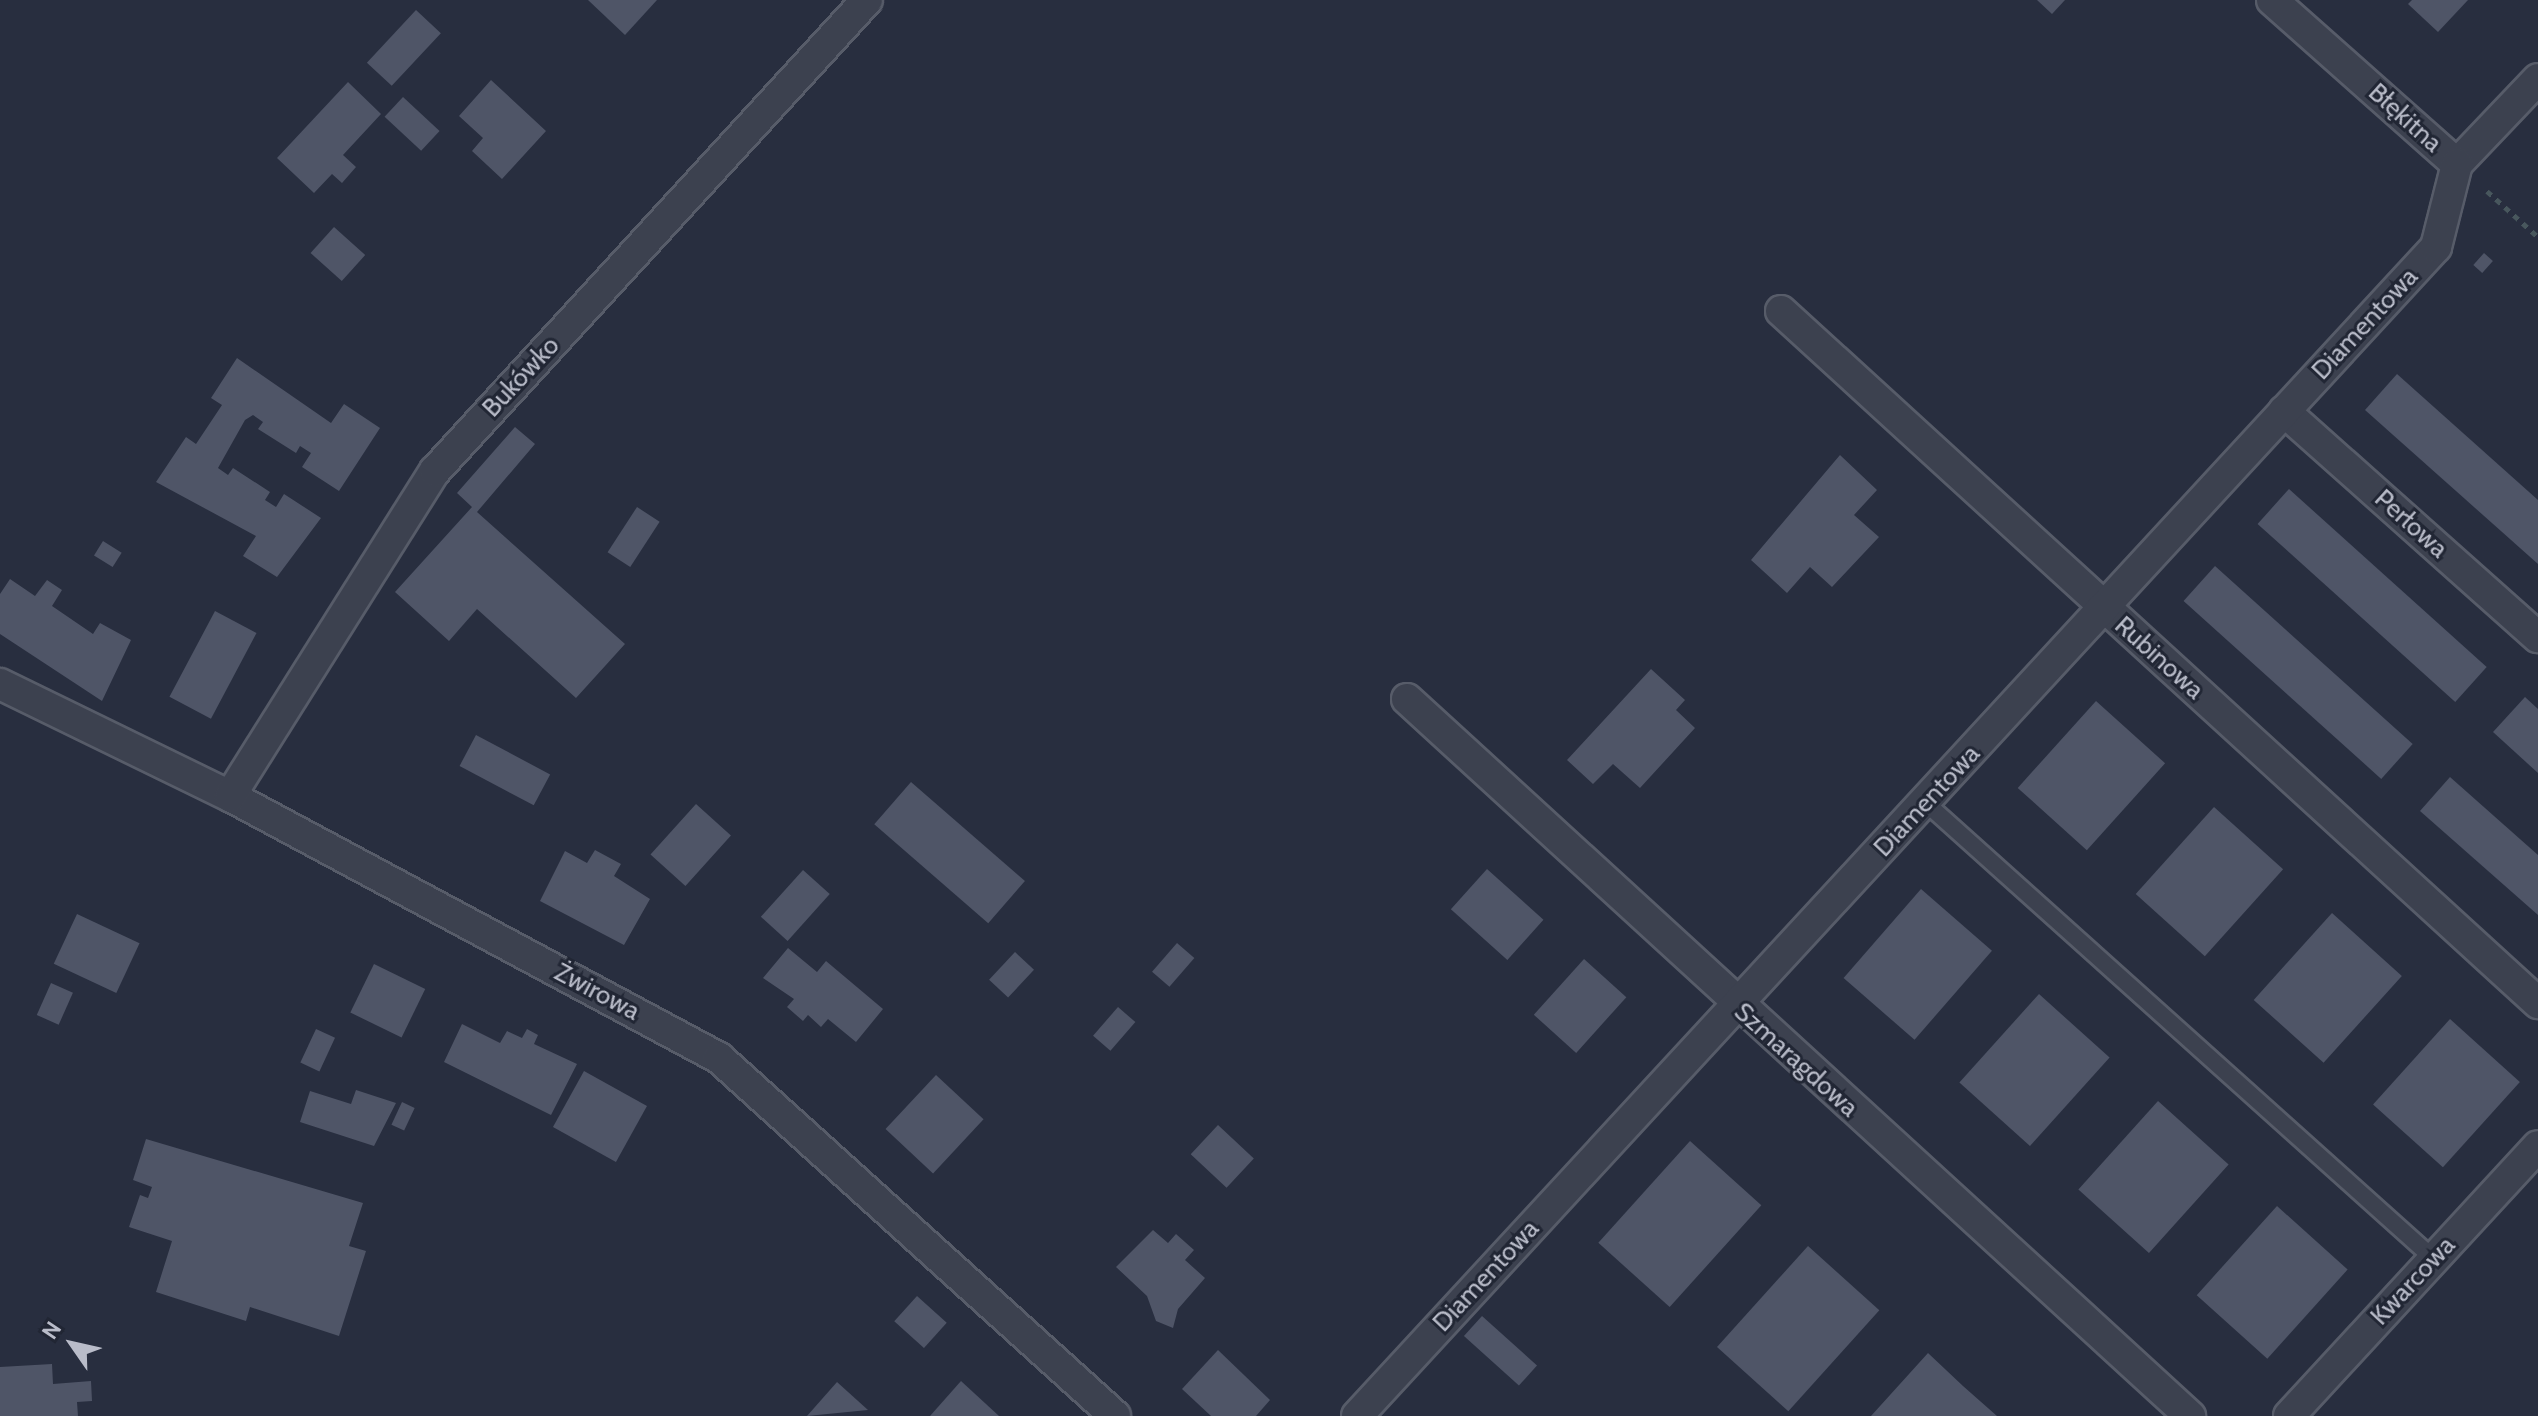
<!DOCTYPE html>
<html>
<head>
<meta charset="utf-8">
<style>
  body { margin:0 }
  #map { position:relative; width:2538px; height:1416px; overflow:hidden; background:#282e3f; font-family:Cabin,sans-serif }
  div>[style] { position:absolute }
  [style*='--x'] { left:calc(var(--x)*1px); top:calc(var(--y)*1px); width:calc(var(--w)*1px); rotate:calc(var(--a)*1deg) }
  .building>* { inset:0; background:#4f5567; transform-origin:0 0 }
  .path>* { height:5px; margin-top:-2.5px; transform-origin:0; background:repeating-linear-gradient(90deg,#48575d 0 6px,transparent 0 12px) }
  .roads { filter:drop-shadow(2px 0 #575c69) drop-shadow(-2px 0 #575c69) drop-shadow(0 2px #575c69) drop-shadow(0 -2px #575c69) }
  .service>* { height:16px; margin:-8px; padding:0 8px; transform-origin:8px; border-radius:8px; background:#3c414f }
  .minor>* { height:30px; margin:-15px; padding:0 15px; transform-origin:15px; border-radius:15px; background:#3c414f }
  span { translate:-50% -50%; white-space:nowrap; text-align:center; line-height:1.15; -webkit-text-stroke:6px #212634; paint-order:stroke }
  .street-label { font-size:26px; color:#b9bcc9 }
  .north { position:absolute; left:32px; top:1304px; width:80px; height:80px; -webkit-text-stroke:6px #212634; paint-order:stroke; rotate:304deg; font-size:22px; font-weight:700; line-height:32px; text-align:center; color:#b9bcc9 }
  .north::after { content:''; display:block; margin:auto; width:28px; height:36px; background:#b9bcc9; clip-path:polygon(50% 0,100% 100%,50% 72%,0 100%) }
</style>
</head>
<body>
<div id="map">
  <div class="building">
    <i style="clip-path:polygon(588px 0,657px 0,625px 35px)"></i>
    <i style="clip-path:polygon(2037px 0,2065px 0,2052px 14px)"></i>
    <i style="clip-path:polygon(2412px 0,2468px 0,2438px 32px,2408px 4px)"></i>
    <i style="left:416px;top:10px;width:34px;height:72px;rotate:43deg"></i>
    <i style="clip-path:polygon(491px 80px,546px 131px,502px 179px,472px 151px,483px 138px,459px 116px)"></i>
    <i style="clip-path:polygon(348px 82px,381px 114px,343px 155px,356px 167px,342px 183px,332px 174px,314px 193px,277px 158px)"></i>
    <i style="left:403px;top:97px;width:50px;height:27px;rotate:43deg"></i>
    <i style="left:334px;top:227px;width:42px;height:35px;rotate:42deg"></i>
    <i style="left:2484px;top:253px;width:12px;height:16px;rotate:42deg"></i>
    <i style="clip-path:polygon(237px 358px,331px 423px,344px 404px,380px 428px,339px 491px,302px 467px,311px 453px,300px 446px,296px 453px,258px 429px,263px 422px,253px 415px,245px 420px,218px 468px,228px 475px,233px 468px,270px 492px,265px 500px,276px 507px,284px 494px,321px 518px,277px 577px,243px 556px,256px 536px,156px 482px,186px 437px,196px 444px,222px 405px,211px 398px)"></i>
    <i style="clip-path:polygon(2397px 374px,2538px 500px,2538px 564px,2365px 410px)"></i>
    <i style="clip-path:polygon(515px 427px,535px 444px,477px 512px,625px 644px,576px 698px,477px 609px,449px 641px,395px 592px,472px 507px,457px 493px)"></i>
    <i style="clip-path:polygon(1840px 455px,1877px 490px,1854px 515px,1879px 537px,1832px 587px,1810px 567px,1787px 593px,1751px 560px)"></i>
    <i style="left:2289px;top:489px;width:266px;height:47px;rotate:42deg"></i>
    <i style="left:637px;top:507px;width:27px;height:54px;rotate:33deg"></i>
    <i style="left:103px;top:541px;width:22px;height:17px;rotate:32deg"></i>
    <i style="left:2215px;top:566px;width:266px;height:47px;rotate:42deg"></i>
    <i style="clip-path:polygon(10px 579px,35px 596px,47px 580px,62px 590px,52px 606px,93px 634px,100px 623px,131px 640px,102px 701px,0 634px,0 594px)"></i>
    <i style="left:215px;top:611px;width:47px;height:97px;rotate:28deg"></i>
    <i style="clip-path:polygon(1651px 669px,1685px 700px,1676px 710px,1695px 728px,1640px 788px,1613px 764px,1593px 784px,1567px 760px)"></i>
    <i style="clip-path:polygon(2525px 697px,2538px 709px,2538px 773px,2493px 732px)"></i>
    <i style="left:2096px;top:701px;width:93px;height:117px;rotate:42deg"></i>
    <i style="left:476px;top:735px;width:84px;height:35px;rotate:28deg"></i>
    <i style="clip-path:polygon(2450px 777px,2538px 855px,2538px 915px,2420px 811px)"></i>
    <i style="left:911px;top:782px;width:151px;height:56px;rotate:41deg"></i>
    <i style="left:696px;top:804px;width:47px;height:68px;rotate:42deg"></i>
    <i style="left:2214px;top:807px;width:93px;height:117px;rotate:42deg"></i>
    <i style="clip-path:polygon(595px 850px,621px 864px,614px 876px,650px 899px,624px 945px,540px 901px,565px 851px,587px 863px)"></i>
    <i style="left:1487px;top:869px;width:76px;height:54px;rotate:42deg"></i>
    <i style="left:803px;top:870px;width:36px;height:63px;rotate:42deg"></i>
    <i style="left:1921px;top:889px;width:94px;height:118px;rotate:41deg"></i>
    <i style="left:2332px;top:913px;width:94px;height:117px;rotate:42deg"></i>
    <i style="left:77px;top:914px;width:69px;height:55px;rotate:25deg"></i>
    <i style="left:1177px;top:943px;width:23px;height:38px;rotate:41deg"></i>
    <i style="clip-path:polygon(788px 948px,817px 972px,826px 961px,883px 1009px,856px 1042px,828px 1019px,821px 1027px,808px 1015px,803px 1021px,787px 1007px,794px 999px,763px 978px)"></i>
    <i style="left:1015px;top:952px;width:26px;height:38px;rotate:43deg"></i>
    <i style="left:1584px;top:959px;width:57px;height:75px;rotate:42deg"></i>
    <i style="left:374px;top:964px;width:57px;height:54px;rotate:26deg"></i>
    <i style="left:51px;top:983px;width:24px;height:35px;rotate:24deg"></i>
    <i style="left:2039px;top:994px;width:95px;height:119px;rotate:42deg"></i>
    <i style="left:1118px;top:1007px;width:23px;height:38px;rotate:41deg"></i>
    <i style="left:2450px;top:1019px;width:94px;height:115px;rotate:42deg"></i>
    <i style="clip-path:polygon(462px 1024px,500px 1043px,507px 1031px,522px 1038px,527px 1029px,538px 1035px,534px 1044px,577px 1064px,551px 1115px,444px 1062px)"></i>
    <i style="left:316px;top:1029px;width:21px;height:37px;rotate:25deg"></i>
    <i style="left:584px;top:1071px;width:72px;height:64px;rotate:29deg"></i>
    <i style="left:936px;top:1075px;width:65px;height:74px;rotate:43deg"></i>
    <i style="clip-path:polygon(356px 1090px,396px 1103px,374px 1146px,300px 1122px,310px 1091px,351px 1104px)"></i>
    <i style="left:2158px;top:1101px;width:95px;height:119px;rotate:42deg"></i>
    <i style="left:402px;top:1102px;width:14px;height:25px;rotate:25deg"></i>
    <i style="left:1218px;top:1125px;width:49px;height:40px;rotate:43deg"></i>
    <i style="clip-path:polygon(146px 1139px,363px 1203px,349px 1246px,366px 1251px,339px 1336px,250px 1307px,246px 1321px,156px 1292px,172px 1241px,129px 1227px,140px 1195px,148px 1198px,152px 1187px,133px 1180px)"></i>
    <i style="left:1690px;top:1141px;width:96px;height:137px;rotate:42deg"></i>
    <i style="left:2277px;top:1206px;width:95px;height:120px;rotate:42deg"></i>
    <i style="clip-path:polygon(1153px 1230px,1168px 1243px,1176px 1234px,1194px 1250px,1185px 1260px,1205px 1278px,1178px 1309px,1173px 1328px,1156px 1321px,1147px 1296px,1116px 1267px)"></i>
    <i style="left:1808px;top:1246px;width:96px;height:136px;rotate:42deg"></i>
    <i style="left:917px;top:1296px;width:40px;height:34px;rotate:42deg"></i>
    <i style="left:1482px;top:1316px;width:74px;height:27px;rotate:42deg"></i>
    <i style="clip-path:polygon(1218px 1350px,1270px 1400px,1256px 1416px,1211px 1416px,1182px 1389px)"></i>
    <i style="clip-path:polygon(1928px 1353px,1963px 1386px,1997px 1416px,1871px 1416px)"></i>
    <i style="clip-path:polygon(52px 1364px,53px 1384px,91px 1381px,92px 1401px,77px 1402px,78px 1416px,0 1416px,0 1367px)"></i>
    <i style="clip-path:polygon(961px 1381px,999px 1416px,930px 1416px)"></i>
    <i style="clip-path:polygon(837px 1382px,868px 1410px,807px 1416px)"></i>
  </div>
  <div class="path">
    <i style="--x:2487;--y:191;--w:69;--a:42"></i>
  </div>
  <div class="roads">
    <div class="service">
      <i style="--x:1926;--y:803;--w:683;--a:41.91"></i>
    </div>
    <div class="minor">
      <i style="--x:2272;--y:0;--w:247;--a:41.6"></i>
      <i style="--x:2457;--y:164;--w:117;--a:-46.4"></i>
      <i style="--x:1781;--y:311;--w:1026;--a:42.43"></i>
      <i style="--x:2284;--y:411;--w:340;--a:41.7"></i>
      <i style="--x:0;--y:684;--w:256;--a:26"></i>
      <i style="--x:230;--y:796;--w:555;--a:28.18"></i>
      <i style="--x:719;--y:1058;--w:534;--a:42.11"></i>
      <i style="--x:1407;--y:699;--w:1062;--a:42.48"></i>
      <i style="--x:230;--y:796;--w:384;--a:-57.8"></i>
      <i style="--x:435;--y:471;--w:639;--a:-47.47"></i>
      <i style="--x:1357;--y:1416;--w:1591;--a:-47.29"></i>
      <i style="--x:2436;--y:247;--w:86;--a:-75.8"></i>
      <i style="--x:2289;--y:1416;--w:367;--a:-47.3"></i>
    </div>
  </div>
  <div class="street-label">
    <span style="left:2405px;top:118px;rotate:42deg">Błękitna</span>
    <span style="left:2365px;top:324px;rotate:-47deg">Diamentowa</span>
    <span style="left:521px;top:377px;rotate:-47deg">Bukówko</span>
    <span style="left:2411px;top:524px;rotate:42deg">Perłowa</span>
    <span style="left:2159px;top:658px;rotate:42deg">Rubinowa</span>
    <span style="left:1927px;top:801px;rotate:-47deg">Diamentowa</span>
    <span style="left:597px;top:992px;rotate:28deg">Żwirowa</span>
    <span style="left:1796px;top:1060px;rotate:42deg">Szmaragdowa</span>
    <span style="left:1486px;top:1276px;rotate:-47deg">Diamentowa</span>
    <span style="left:2413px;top:1281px;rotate:-47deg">Kwarcowa</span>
  </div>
  <div class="north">N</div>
</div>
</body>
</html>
